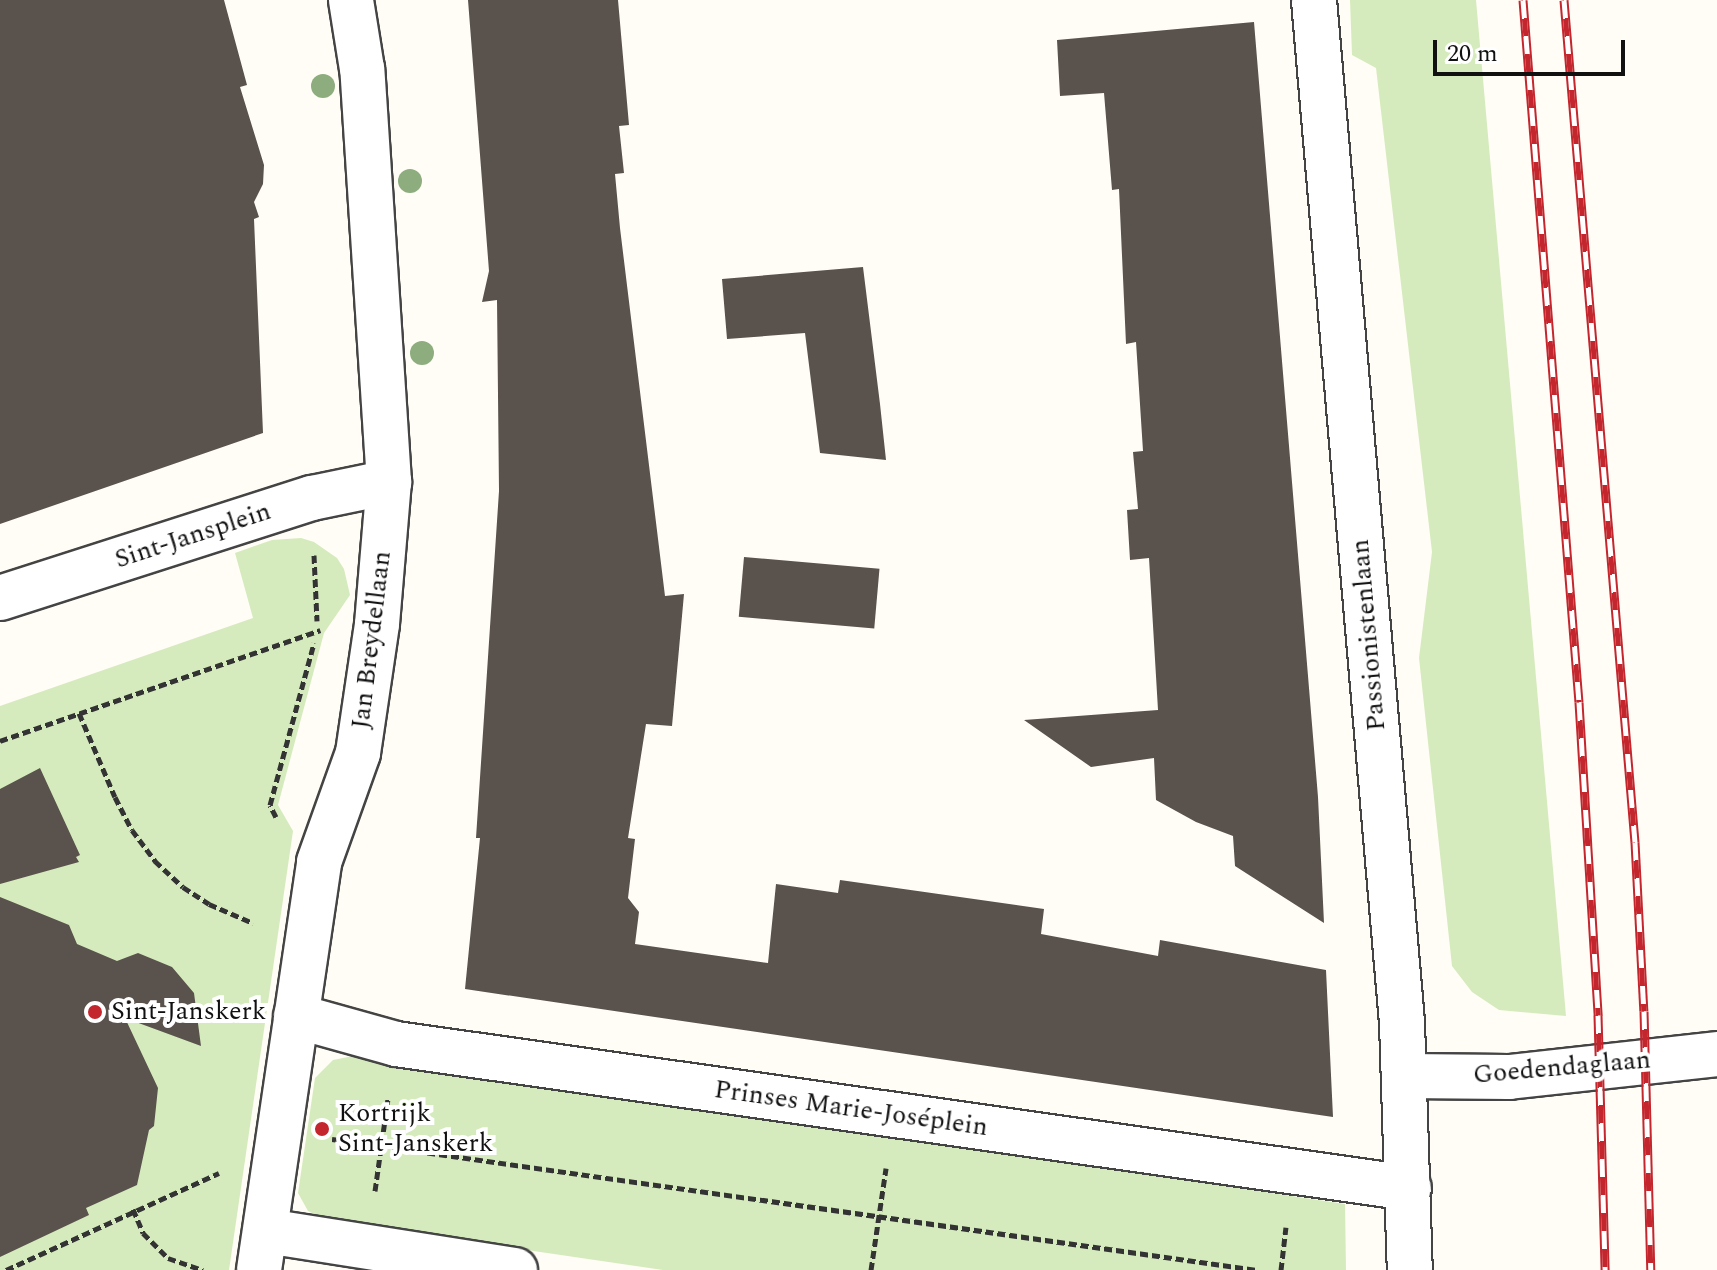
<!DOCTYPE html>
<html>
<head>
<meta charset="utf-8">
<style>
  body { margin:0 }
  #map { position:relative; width:1717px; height:1270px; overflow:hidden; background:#fffdf5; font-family:Spectral,serif }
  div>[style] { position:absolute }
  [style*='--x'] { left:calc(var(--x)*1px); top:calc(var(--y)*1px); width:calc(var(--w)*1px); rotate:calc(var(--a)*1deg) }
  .green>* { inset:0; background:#d5ebbd }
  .building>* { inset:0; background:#5a524d; transform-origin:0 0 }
  .path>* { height:5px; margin-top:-2.5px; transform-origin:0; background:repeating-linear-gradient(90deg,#333 0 8px,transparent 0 12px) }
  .roads { filter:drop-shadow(2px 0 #444) drop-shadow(-2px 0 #444) drop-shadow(0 2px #444) drop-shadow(0 -2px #444) }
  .minor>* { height:44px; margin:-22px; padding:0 22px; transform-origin:22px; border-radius:22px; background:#fff }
  .rail>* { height:9px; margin-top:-4.5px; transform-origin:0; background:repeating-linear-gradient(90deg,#fff 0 18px,#c4262e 0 36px); box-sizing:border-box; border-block:2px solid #c4262e }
  .trees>* { width:24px; height:24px; margin:-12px; border-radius:50%; background:#8dad7f }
  .dots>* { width:22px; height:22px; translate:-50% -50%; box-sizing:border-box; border:4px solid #fff; border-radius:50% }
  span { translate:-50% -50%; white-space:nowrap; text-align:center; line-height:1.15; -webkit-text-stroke:8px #fff; paint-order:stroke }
  .street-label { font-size:26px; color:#111 }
  .poi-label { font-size:26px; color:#111 }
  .left { translate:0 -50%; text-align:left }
  .scale { position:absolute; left:1433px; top:40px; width:192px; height:36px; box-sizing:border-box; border:4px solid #111; border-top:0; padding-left:10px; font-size:24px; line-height:28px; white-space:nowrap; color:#111; -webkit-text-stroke:6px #fff; paint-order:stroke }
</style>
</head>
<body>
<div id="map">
  <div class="green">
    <i style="clip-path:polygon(1350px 0,1476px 0,1566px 1016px,1499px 1010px,1472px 992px,1452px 966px,1419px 658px,1432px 552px,1376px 68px,1352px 55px)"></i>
    <i style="clip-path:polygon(301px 538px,314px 542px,337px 558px,344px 569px,350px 595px,324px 633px,278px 805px,293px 831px,229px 1270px,0 1270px,0 706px,253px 618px,235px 553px,272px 540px)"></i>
    <i style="clip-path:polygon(353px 1056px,1345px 1204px,1346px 1270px,663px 1270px,330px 1221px,308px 1211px,298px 1193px,315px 1078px,333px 1060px)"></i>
  </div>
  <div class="building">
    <i style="clip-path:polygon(0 0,224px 0,247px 85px,240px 87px,264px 165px,263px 184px,254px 202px,259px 217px,254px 219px,263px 433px,0 524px)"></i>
    <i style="clip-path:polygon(468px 0,618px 0,629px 125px,619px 126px,624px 173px,615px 174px,620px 228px,665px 596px,684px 594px,672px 726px,646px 724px,628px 838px,635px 839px,628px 898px,639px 912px,635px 944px,768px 963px,776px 884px,838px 893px,840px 880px,1044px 909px,1041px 934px,1158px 956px,1160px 940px,1326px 970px,1333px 1117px,465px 989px,480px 838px,476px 838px,499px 491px,497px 300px,482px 302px,489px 271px)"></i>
    <i style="clip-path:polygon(1254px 22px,1318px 797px,1324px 923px,1235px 866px,1233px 836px,1196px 822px,1156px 800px,1154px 758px,1091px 767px,1024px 720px,1158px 710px,1149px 558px,1130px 560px,1127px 510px,1138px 509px,1133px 452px,1143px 451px,1136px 342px,1126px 344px,1119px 189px,1112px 190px,1104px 93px,1060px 96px,1057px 40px)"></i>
    <i style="clip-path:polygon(863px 267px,880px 404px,886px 460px,820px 453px,805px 333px,727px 339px,722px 279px)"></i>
    <i style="left:744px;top:557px;width:136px;height:60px;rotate:5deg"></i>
    <i style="clip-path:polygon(40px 768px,80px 855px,76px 857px,79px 862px,0 884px,0 789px)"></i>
    <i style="clip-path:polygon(0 897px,69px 925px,77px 944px,117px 961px,138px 953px,172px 967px,194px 993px,201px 1046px,125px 1018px,158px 1088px,154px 1126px,149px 1130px,137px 1185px,86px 1208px,89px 1215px,0 1257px)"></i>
  </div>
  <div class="path">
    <i style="--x:314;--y:555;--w:66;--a:87.4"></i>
    <i style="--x:79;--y:713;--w:91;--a:66.8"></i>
    <i style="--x:115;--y:797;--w:37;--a:63"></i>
    <i style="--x:132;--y:830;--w:39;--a:53"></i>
    <i style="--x:155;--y:861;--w:38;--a:43"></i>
    <i style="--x:183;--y:887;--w:31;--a:33"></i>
    <i style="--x:209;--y:904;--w:48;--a:23.4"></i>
    <i style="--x:0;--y:741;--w:339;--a:-19.1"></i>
    <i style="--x:276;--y:817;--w:13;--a:-117"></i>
    <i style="--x:270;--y:805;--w:168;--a:-74.8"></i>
    <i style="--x:332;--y:1139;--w:934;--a:8.06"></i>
    <i style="--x:375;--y:1191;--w:94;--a:-82"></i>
    <i style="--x:133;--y:1209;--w:26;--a:67"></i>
    <i style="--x:143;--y:1233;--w:35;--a:45"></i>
    <i style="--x:168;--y:1258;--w:37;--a:19"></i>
    <i style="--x:6;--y:1270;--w:234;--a:-24.5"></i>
    <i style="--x:871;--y:1270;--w:103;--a:-81.6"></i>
    <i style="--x:1281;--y:1270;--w:43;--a:-83.4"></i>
  </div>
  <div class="roads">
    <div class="minor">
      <i style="--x:1314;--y:0;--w:1026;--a:85.08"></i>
      <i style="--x:1402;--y:1022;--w:248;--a:88.2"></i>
      <i style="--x:0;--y:598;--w:328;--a:-17.8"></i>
      <i style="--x:312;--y:498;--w:79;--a:-11.7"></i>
      <i style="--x:296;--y:1016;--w:104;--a:15.6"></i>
      <i style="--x:396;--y:1044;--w:1023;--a:8.09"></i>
      <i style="--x:1406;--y:1076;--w:103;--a:0.6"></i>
      <i style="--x:1509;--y:1077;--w:209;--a:-6.3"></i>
      <i style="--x:266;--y:1231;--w:252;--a:8.9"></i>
      <i style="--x:259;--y:1270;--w:412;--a:-81.6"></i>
      <i style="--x:319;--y:862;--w:116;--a:-70.3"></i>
      <i style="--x:358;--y:753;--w:130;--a:-81.6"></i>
      <i style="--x:377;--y:624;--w:143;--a:-85.2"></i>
      <i style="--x:389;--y:482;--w:414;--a:-93.7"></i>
      <i style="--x:362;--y:69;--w:70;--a:-99.1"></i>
    </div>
  </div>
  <div class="rail">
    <i style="--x:1523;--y:0;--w:704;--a:85.44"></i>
    <i style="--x:1579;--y:702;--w:314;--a:86.5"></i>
    <i style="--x:1598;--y:1015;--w:255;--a:88.4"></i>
    <i style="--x:1564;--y:0;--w:845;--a:85.18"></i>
    <i style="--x:1635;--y:842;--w:169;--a:87"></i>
    <i style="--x:1644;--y:1011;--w:259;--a:88.5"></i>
  </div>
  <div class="trees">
    <i style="left:323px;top:86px"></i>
    <i style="left:410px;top:181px"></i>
    <i style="left:422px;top:353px"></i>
  </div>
  <div class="dots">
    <i style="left:95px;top:1012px;background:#c4262e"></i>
    <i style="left:322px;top:1129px;background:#c4262e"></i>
  </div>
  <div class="street-label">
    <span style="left:193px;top:536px;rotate:-18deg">Sint-Jansplein</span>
    <span style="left:1369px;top:635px;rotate:-95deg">Passionistenlaan</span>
    <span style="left:372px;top:640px;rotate:-83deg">Jan Breydellaan</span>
    <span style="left:1562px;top:1068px;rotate:-5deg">Goedendaglaan</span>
    <span style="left:851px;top:1109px;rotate:8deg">Prinses Marie-Joséplein</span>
  </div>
  <div class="poi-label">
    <span class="left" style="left:111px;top:1012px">Sint-Janskerk</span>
    <span class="left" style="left:338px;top:1129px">Kortrijk<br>Sint-Janskerk</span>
  </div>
  <div class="scale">20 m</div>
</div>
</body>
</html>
